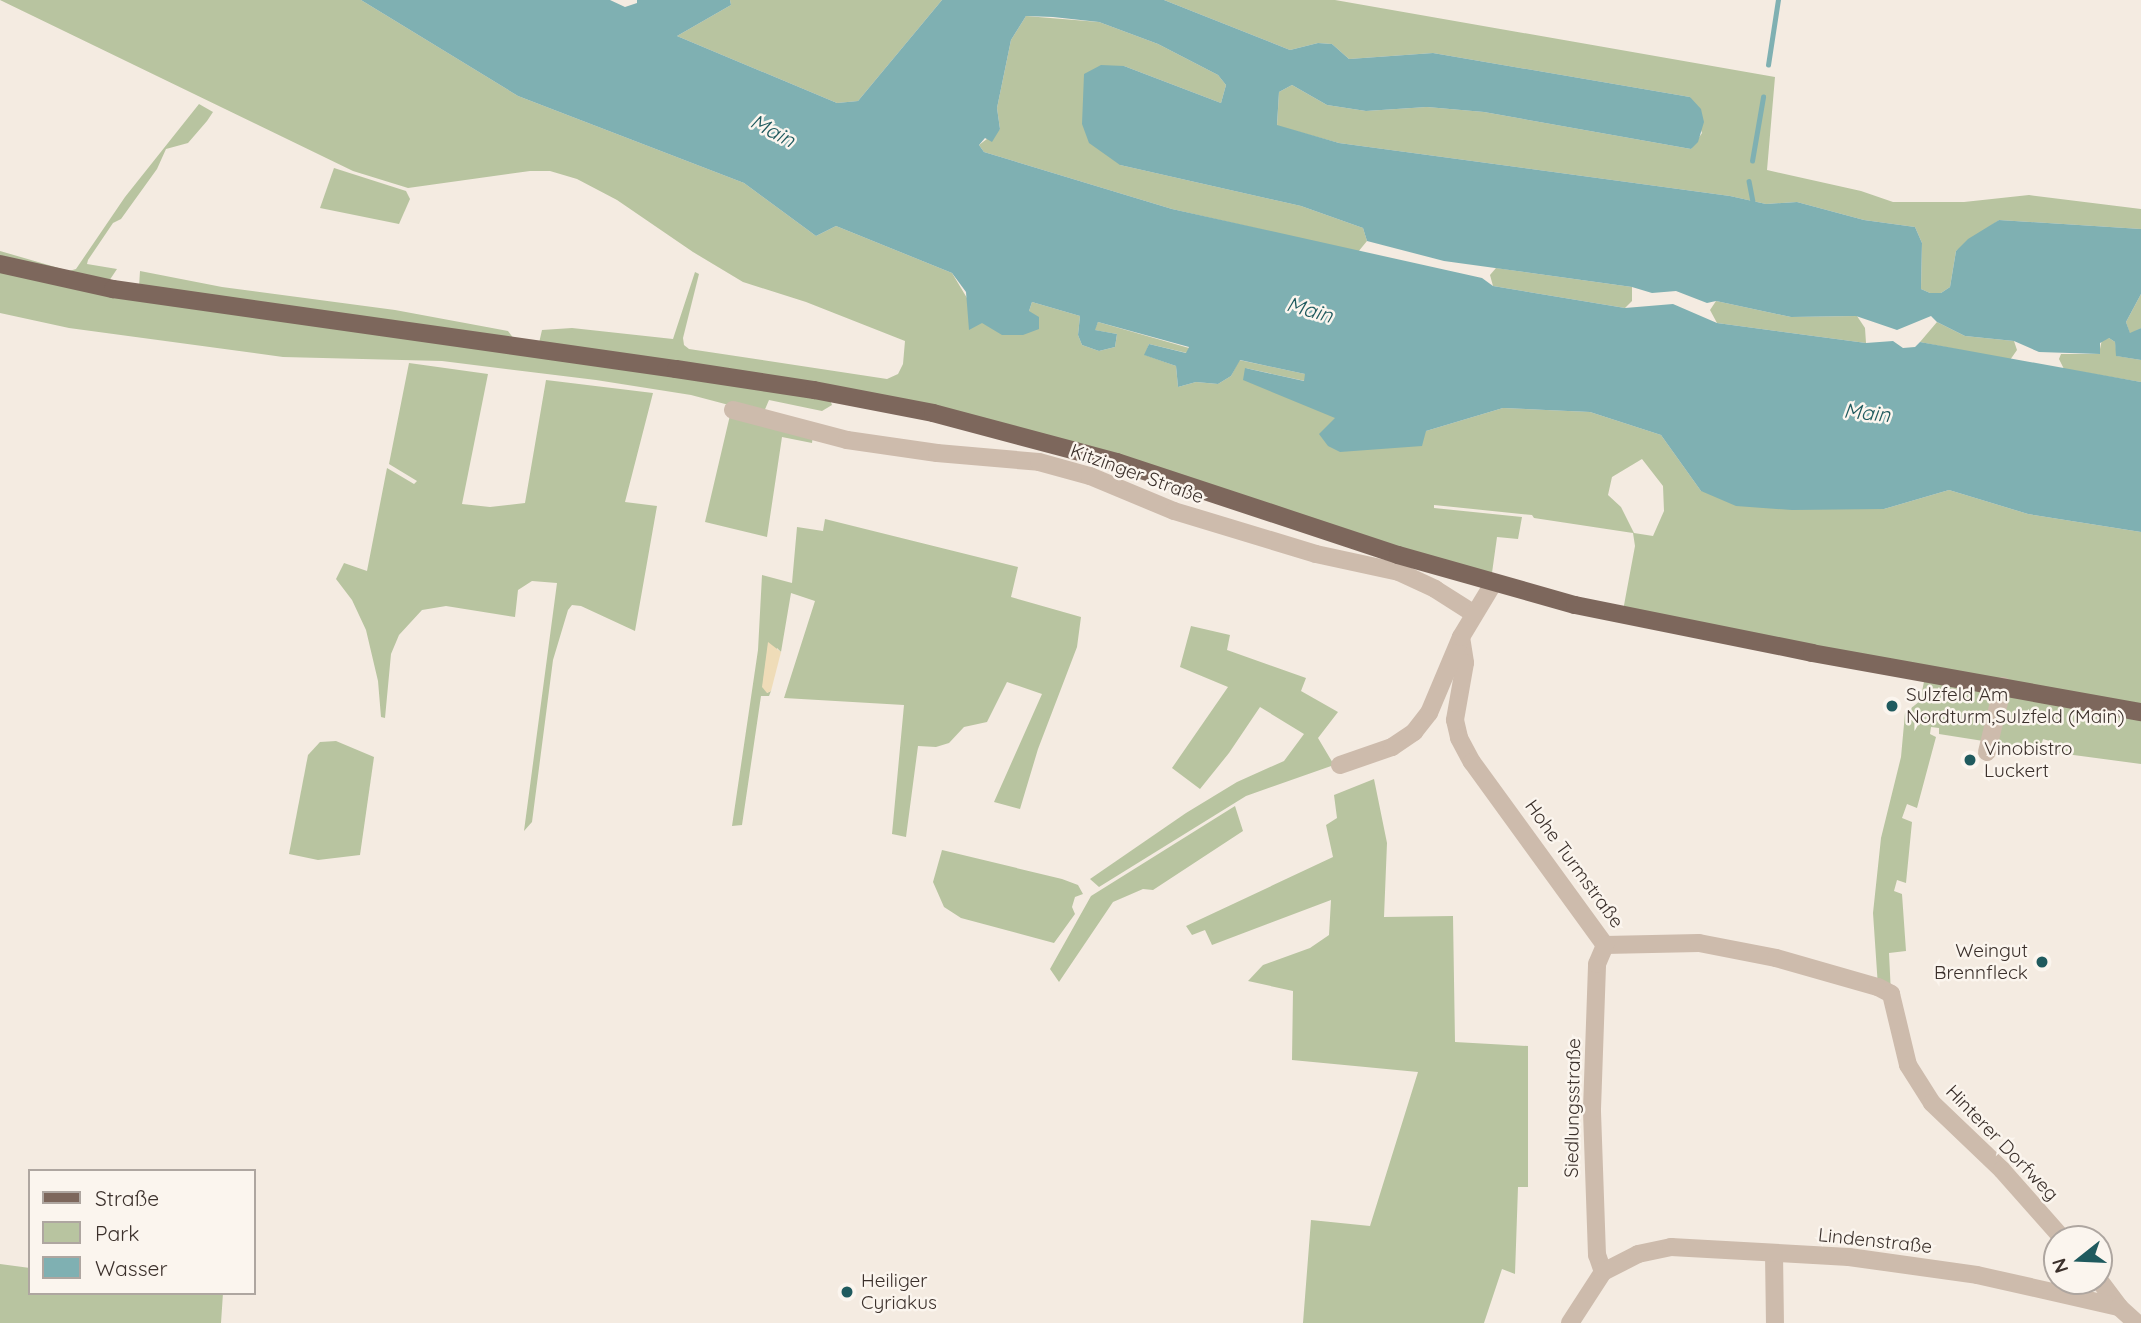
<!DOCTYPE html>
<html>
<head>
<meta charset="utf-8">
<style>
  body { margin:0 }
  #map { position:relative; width:2141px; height:1323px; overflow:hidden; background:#f4ebe1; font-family:Quicksand,sans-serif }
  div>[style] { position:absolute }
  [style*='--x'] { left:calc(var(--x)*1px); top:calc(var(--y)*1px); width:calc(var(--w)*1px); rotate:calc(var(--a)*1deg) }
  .green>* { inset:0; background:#b8c4a0 }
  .sand>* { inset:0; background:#efdcb8 }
  .water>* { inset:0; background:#7fb0b2 }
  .stream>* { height:4.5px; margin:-2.25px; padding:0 2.25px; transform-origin:2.25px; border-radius:2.25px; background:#7fb0b2 }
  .minor>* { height:18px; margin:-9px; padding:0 9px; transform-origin:9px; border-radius:9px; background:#cdbbac }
  .major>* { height:18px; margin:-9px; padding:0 9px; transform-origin:9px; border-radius:9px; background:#7d675c }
  .dots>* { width:19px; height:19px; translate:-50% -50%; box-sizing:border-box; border:4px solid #fbf5ee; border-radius:50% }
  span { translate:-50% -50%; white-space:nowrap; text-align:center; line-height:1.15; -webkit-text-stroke:5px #fbf5ee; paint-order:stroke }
  .street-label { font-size:19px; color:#3b302b }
  .poi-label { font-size:19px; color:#3b302b }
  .left { translate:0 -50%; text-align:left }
  .right { translate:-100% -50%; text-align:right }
  .water-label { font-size:21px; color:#1f5a5e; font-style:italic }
  .legend { position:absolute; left:28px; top:1169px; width:228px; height:126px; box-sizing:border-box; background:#fbf5ee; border:2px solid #aea6a0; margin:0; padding:9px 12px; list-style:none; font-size:21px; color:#3b302b }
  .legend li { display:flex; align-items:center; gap:14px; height:35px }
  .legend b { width:35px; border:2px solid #aea6a0 }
  .north { position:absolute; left:2043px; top:1225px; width:70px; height:70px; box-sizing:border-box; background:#fbf5ee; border:2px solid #aea6a0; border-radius:50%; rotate:252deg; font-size:19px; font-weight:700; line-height:28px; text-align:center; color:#3b302b }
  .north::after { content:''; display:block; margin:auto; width:24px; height:32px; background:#1f5a5e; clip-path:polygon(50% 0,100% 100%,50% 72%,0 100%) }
</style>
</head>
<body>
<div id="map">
  <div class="green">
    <i style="clip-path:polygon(evenodd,0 0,361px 0,518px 96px,744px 183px,816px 236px,836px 226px,952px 273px,982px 323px,1029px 311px,1032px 302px,1080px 316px,1078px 335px,1082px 345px,1099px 351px,1115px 347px,1117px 334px,1094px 330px,1098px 322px,1189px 348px,1187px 353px,1149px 344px,1145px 355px,1176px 366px,1178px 387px,1196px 382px,1218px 384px,1231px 376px,1239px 360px,1305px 374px,1305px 381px,1245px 368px,1426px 431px,1503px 408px,1590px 412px,1661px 435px,1701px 491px,1884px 509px,1949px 490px,2028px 514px,2141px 532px,2141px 764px,2051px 752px,2053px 742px,2043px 739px,2040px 750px,1939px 734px,1939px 728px,1931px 727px,1930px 734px,1936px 737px,1917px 808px,1907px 804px,1902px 818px,1912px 822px,1906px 883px,1897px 880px,1894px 891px,1902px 894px,1906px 951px,1889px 953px,1891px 994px,1878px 987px,1873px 913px,1881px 838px,1901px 757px,1905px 713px,1920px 701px,1926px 672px,1622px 616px,1635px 546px,1633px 533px,1534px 518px,1532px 515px,1434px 505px,1434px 508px,1522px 517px,1518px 539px,1497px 537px,1491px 580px,1038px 433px,539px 343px,542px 330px,572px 328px,673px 339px,695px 272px,699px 274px,683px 338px,684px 345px,689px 349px,887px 379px,898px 374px,903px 364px,905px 341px,806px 302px,743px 282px,693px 252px,617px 200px,577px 179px,550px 171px,530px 171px,408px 188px,353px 171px,0 0,1642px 459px,1663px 486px,1664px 511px,1653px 536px,1634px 533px,1621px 507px,1608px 495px,1612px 477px,1642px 459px)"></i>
    <i style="clip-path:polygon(730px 0,942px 0,858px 101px,837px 103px,677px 36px,731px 5px)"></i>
    <i style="clip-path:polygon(1164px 0,1335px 0,1775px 77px,1767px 170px,1861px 191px,1893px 202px,1964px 202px,2029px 195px,2141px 209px,2141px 229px,1999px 220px,1956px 251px,1950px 287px,1941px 293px,1930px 293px,1921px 289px,1922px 243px,1915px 227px,1864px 220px,1797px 202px,1766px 204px,1730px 196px,1339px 143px,1277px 126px,1279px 92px,1292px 85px,1327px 105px,1366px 111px,1427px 107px,1484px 112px,1691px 149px,1702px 133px,1690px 97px,1433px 53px,1349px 59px,1332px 44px,1318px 43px,1290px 50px)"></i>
    <i style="clip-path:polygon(1026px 16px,1099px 22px,1158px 44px,1218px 75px,1226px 85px,1221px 103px,1124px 66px,1120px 165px,1301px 206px,1363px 228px,1367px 241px,1358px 252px,1172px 209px,984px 152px,979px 145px,1000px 129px,997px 108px,1011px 40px)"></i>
    <i style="clip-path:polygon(199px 104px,213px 112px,207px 121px,188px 143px,166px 149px,157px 169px,121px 219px,113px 223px,88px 260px,87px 264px,117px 269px,107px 284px,0 260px,0 251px,69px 271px,76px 269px,125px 197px)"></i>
    <i style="clip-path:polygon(334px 168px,406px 191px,410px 199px,399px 224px,320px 208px)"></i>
    <i style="clip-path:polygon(0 268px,829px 397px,832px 405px,822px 411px,769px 400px,763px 414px,691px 395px,596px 380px,442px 361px,283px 357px,69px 328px,0 313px)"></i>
    <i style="clip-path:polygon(1496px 268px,1632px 287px,1632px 301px,1625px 308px,1493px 286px,1490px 275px)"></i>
    <i style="clip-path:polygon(140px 271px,222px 287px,395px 310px,492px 328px,508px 331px,514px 339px,139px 287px)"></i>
    <i style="clip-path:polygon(2141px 294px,2141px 328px,2130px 334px,2126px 322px)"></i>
    <i style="clip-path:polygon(1716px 301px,1791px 317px,1857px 316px,1865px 328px,1866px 343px,1717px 323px,1710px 310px)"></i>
    <i style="clip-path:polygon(1937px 322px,1965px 336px,2014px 341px,2017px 350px,2010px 360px,1920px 342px)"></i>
    <i style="clip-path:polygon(2109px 338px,2115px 342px,2117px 356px,2141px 360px,2141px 382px,2064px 369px,2059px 359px,2061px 354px,2099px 354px,2102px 339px)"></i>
    <i style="clip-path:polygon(409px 363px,488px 374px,462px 504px,490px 507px,525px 503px,546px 380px,653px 393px,625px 502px,657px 506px,635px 631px,581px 606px,572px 605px,568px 610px,553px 660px,532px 822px,524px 831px,557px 583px,532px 581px,518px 590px,515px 617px,446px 606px,422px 610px,399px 635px,391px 654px,385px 718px,381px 717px,378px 681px,366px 630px,352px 600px,336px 579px,344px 563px,367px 571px,387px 468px,414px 484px,417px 481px,389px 464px)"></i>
    <i style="clip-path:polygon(731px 411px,813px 434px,812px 443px,782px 437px,767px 537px,705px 522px)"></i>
    <i style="clip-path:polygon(825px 519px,1018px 567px,1011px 597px,1081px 617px,1077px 647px,1038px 749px,1020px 809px,994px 802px,1042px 694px,1007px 682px,987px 722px,964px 727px,949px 743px,936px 747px,918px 746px,906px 837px,892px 834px,904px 705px,784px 698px,815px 601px,791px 593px,781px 652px,777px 648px,767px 693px,771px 691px,769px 696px,761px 696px,742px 825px,732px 826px,758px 650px,762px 575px,792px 583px,797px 527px,823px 531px)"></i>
    <i style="clip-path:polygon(1191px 626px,1230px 635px,1227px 650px,1306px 678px,1301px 691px,1338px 712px,1318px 738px,1334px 765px,1246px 796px,1099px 887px,1090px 879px,1186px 813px,1237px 782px,1284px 761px,1304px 734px,1260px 707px,1229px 753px,1200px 789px,1172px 768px,1228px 687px,1180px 667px)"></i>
    <i style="clip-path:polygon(336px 741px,374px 757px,360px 855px,318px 860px,289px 854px,308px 755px,320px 742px)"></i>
    <i style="clip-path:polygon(1374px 779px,1387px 843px,1384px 917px,1453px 916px,1455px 1042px,1528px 1046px,1528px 1187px,1518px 1187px,1515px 1274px,1502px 1269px,1484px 1323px,1303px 1323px,1311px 1220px,1370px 1226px,1418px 1072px,1292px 1060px,1293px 991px,1248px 981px,1263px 965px,1310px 948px,1329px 935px,1331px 900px,1212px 945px,1205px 930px,1192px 935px,1186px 926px,1333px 857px,1326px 825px,1337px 818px,1334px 795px)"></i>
    <i style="clip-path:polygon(1235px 806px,1243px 831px,1153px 890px,1143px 889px,1113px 902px,1059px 982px,1050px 969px,1091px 896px)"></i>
    <i style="clip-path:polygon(942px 850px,1062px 879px,1078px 885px,1083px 894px,1075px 897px,1072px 907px,1075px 914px,1054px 943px,961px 918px,944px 907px,933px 882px)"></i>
    <i style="clip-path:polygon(0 1264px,30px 1268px,30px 1293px,223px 1293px,221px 1323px,0 1323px)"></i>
  </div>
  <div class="sand">
    <i style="clip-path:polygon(768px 642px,781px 652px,771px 691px,767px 693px,762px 687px)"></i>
  </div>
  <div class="water">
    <i style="clip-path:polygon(361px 0,610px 0,625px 7px,637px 3px,637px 0,730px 0,731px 5px,677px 36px,837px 103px,858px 101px,942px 0,1164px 0,1290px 50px,1318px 43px,1332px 44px,1349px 59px,1433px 53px,1690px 97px,1701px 109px,1704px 122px,1698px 142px,1691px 149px,1484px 112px,1427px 107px,1366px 111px,1327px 105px,1292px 85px,1279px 92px,1277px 125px,1339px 143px,1730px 196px,1766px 204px,1797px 202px,1864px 220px,1915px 227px,1922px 243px,1921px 289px,1930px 293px,1941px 293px,1950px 287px,1956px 251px,1968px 239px,1999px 220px,2141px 229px,2141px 294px,2126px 322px,2130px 333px,2141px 328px,2141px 360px,2116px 356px,2115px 342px,2109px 338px,2100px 343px,2100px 354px,2039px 352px,2014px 341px,1965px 336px,1937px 322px,1931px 316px,1897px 330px,1856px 316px,1791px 317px,1716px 301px,1707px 303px,1676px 291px,1652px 293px,1632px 287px,1444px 261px,1367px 241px,1363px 228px,1301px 206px,1120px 165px,1089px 143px,1082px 124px,1084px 74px,1101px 65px,1124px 66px,1221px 103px,1226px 85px,1218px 75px,1158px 44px,1099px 22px,1053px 17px,1026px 16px,1011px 40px,997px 108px,1000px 129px,992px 142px,985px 138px,979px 145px,984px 152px,1172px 209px,1482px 278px,1493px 286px,1625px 308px,1673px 304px,1717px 323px,1866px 343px,1893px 341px,1903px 348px,1915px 347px,1920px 342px,2141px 382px,2141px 532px,2028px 514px,1949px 490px,1884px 509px,1792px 510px,1736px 506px,1701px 491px,1661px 435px,1590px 412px,1503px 408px,1426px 431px,1422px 446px,1340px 452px,1328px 446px,1319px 434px,1335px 418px,1243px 380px,1245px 368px,1304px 381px,1305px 374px,1240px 360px,1231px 376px,1218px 384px,1196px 382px,1178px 387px,1176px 366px,1144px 355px,1149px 344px,1186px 353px,1189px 347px,1098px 322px,1095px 330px,1117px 334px,1115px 347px,1099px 351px,1082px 345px,1078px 335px,1080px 316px,1032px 302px,1029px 311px,1039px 317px,1039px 329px,1023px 335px,1002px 335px,982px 323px,969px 330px,966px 292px,952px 273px,836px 226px,816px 236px,744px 183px,518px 96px)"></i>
  </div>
  <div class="stream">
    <i style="--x:1768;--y:65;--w:66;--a:-81.3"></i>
    <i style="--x:1752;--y:161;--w:65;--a:-80.2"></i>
    <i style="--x:1749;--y:181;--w:20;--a:79"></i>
  </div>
  <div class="minor">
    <i style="--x:733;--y:410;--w:118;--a:14.7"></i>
    <i style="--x:847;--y:440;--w:91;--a:8.2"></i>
    <i style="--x:937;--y:453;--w:102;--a:5"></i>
    <i style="--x:1039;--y:462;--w:53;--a:15.4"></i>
    <i style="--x:1090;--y:476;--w:91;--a:22.6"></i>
    <i style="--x:1174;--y:511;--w:148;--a:16.8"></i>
    <i style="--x:1316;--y:554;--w:85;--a:12.2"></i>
    <i style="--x:1399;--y:572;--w:40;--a:25"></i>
    <i style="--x:1435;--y:589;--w:45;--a:32.3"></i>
    <i style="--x:1461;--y:637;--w:26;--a:81"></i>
    <i style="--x:1465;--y:663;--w:58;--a:100"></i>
    <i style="--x:1455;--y:720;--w:18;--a:77"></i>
    <i style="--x:1459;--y:738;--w:27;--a:62"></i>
    <i style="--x:1472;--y:762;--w:226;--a:54"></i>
    <i style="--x:1987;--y:752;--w:68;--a:-76.4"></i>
    <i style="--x:1340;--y:765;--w:55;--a:-19.1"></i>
    <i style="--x:1392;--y:747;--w:27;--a:-34"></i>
    <i style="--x:1414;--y:732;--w:24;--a:-52"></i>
    <i style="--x:1429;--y:713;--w:82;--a:-67.2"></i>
    <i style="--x:1461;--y:637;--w:62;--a:-58.9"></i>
    <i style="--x:1605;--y:945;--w:94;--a:-1.2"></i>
    <i style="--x:1699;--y:943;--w:78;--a:11"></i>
    <i style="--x:1776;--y:958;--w:106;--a:15.9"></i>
    <i style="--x:1878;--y:987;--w:15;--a:28"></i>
    <i style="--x:1891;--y:994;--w:73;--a:76.5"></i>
    <i style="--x:1908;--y:1065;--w:45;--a:57.7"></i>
    <i style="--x:1932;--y:1103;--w:97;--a:43.7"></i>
    <i style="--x:2002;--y:1170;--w:92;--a:48.5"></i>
    <i style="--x:1774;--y:1253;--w:70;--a:89.2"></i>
    <i style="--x:1603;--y:1272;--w:18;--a:-109"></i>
    <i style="--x:1597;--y:1255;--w:146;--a:-92"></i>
    <i style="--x:1592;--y:1109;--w:145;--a:-88"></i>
    <i style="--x:1597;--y:964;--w:21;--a:-67"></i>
    <i style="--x:2099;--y:1280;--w:34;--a:53"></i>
    <i style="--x:1570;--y:1323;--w:61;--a:-57.1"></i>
    <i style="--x:1603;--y:1272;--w:39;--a:-27"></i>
    <i style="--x:1638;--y:1254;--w:34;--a:-12"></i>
    <i style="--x:1671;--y:1247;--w:178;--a:3.2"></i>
    <i style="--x:1849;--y:1257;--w:129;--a:8"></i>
    <i style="--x:1977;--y:1275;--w:146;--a:12.7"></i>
    <i style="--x:2119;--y:1307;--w:24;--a:42"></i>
  </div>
  <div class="major">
    <i style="--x:0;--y:264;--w:116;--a:12.5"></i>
    <i style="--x:113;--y:289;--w:569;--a:8.09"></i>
    <i style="--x:676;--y:369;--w:140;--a:8.7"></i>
    <i style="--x:814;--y:390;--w:121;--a:10.9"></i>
    <i style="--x:933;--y:413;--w:190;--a:14.9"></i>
    <i style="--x:1117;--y:462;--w:296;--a:18.3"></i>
    <i style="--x:1398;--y:555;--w:184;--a:15.8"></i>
    <i style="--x:1575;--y:605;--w:242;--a:11.4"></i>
    <i style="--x:1812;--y:653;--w:334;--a:10.2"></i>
  </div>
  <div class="dots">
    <i style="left:1892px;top:706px;background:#1f5a5e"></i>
    <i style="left:1970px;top:760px;background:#1f5a5e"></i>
    <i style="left:2042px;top:962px;background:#1f5a5e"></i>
    <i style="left:847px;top:1292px;background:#1f5a5e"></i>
  </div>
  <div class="street-label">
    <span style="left:1137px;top:474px;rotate:20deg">Kitzinger Straße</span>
    <span style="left:1574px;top:864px;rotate:54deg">Hohe Turmstraße</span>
    <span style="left:1573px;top:1108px;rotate:-89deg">Siedlungsstraße</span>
    <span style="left:2002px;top:1143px;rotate:46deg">Hinterer Dorfweg</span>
    <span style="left:1875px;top:1241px;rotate:6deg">Lindenstraße</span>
  </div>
  <div class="poi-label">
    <span class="left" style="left:1906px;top:706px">Sulzfeld Am<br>Nordturm,Sulzfeld (Main)</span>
    <span class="left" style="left:1984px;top:760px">Vinobistro<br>Luckert</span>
    <span class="right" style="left:2028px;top:962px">Weingut<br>Brennfleck</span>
    <span class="left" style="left:861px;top:1292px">Heiliger<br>Cyriakus</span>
  </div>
  <div class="water-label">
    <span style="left:773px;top:130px;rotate:28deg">Main</span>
    <span style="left:1310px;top:309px;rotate:16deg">Main</span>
    <span style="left:1867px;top:412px;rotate:6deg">Main</span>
  </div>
  <ul class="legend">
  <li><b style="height:9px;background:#7d675c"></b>Straße</li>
  <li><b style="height:19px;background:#b8c4a0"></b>Park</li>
  <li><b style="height:19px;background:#7fb0b2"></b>Wasser</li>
  </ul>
  <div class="north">N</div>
</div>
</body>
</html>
